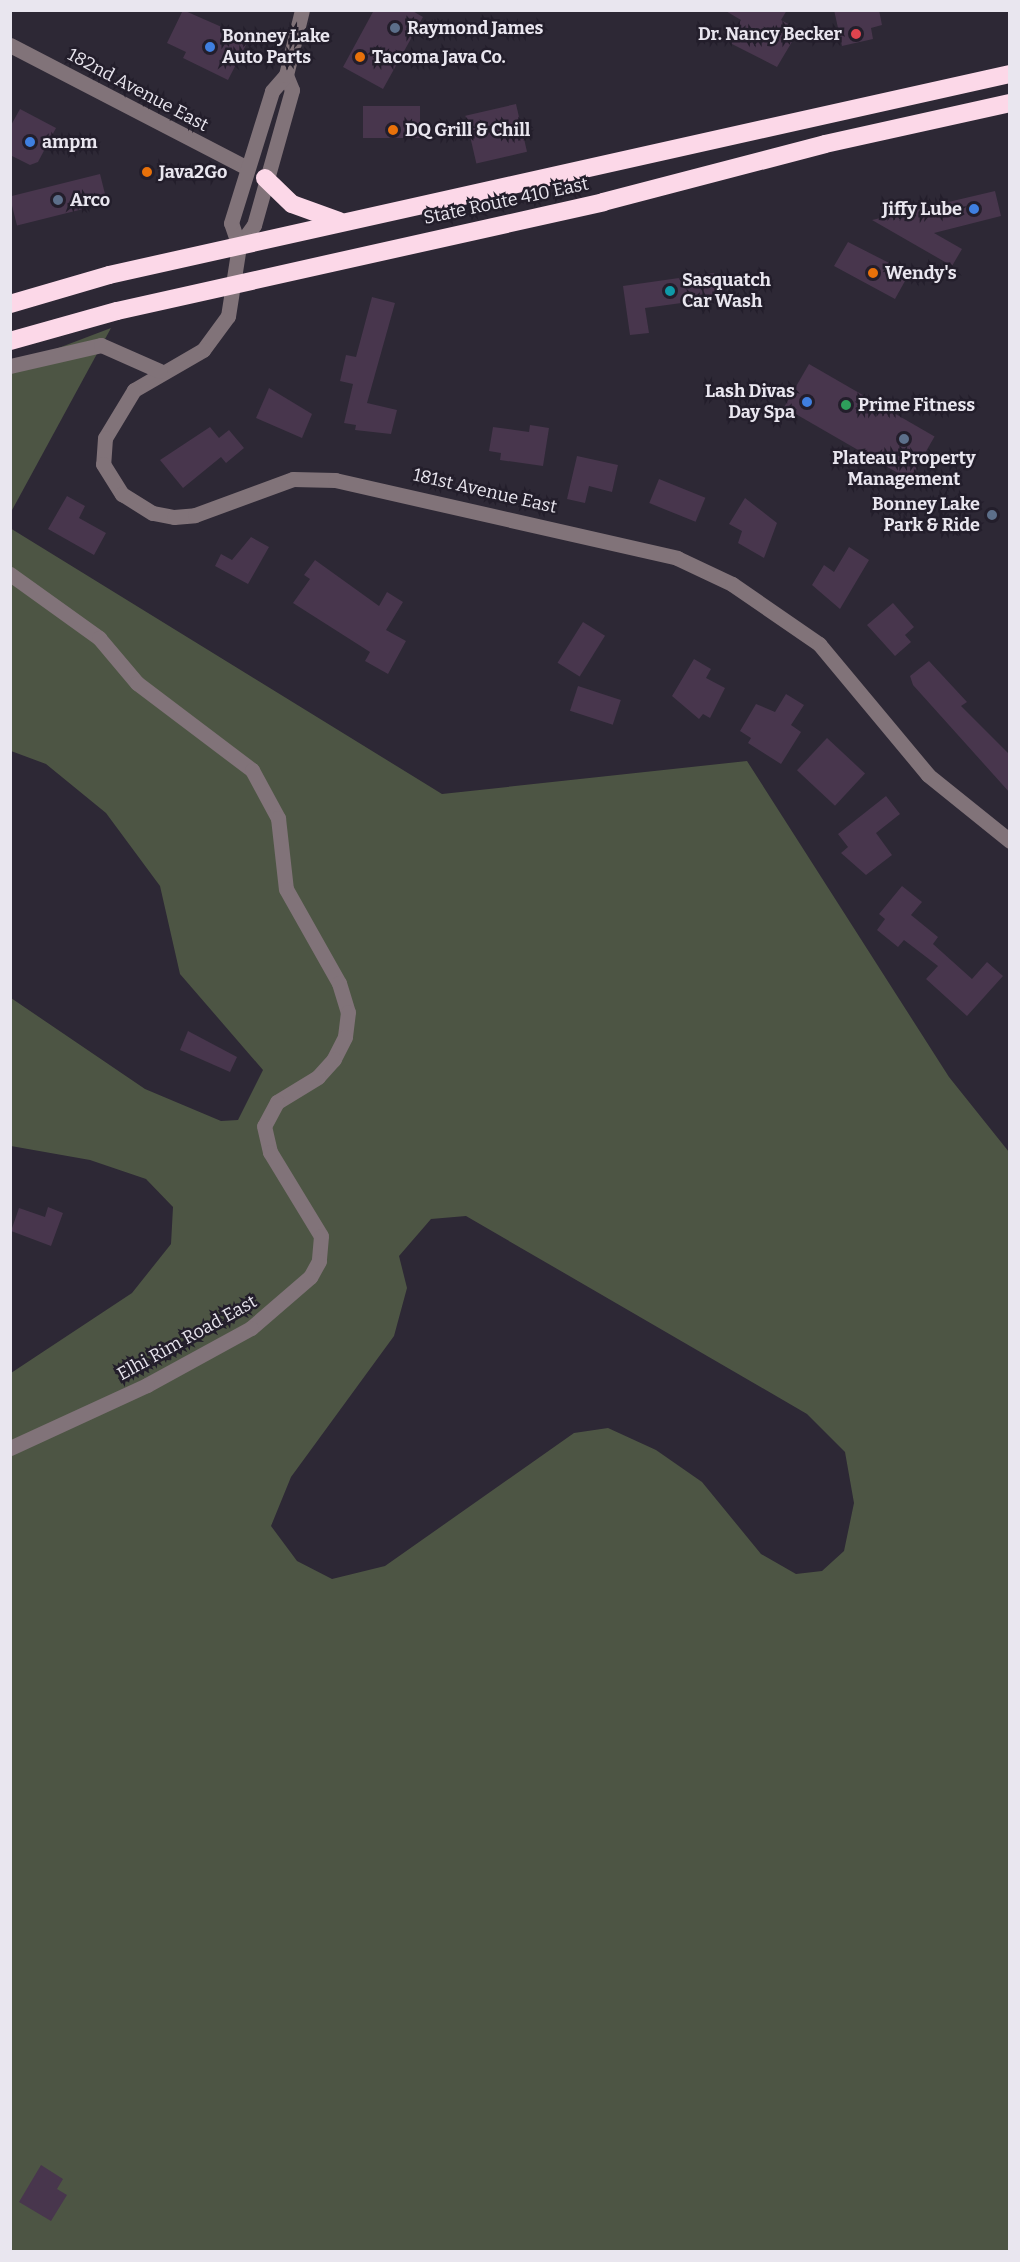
<!DOCTYPE html>
<html>
<head>
<meta charset="utf-8">
<style>
  body { margin:0 }
  #map { position:relative; width:1020px; height:2262px; overflow:hidden; background:#2d2835; font-family:Bitter,serif }
  div>[style] { position:absolute }
  [style*='--x'] { left:calc(var(--x)*1px); top:calc(var(--y)*1px); width:calc(var(--w)*1px); rotate:calc(var(--a)*1deg) }
  .green>* { inset:0; background:#4d5544 }
  .building>* { inset:0; background:#48364d; transform-origin:0 0 }
  .minor>* { height:15px; margin:-7.5px; padding:0 7.5px; transform-origin:7.5px; border-radius:7.5px; background:#817379 }
  .highway>* { height:18px; margin:-9px; padding:0 9px; transform-origin:9px; border-radius:9px; background:#fcd8e8 }
  .dots>* { width:16px; height:16px; translate:-50% -50%; box-sizing:border-box; border:3px solid #231e2b; border-radius:50% }
  span { translate:-50% -50%; white-space:nowrap; text-align:center; line-height:1.15; -webkit-text-stroke:5px #231e2b; paint-order:stroke }
  .poi-label { font-size:18px; color:#e9e6ef; font-weight:700 }
  .left { translate:0 -50%; text-align:left }
  .right { translate:-100% -50%; text-align:right }
  .street-label { font-size:18px; color:#e9e6ef }
  .frame { position:absolute; inset:0; border:12px solid #e9e6ef; pointer-events:none }
</style>
</head>
<body>
<div id="map">
  <div class="green">
    <i style="clip-path:polygon(111px 328px,11px 512px,11px 366px)"></i>
    <i style="clip-path:polygon(evenodd,10px 528px,442px 794px,747px 761px,949px 1077px,1009px 1152px,1009px 2251px,11px 2251px,11px 1373px,132px 1293px,171px 1244px,173px 1207px,146px 1179px,90px 1160px,11px 1146px,11px 998px,145px 1089px,221px 1121px,238px 1120px,263px 1070px,180px 974px,160px 886px,106px 813px,46px 764px,11px 751px,10px 528px,466px 1216px,807px 1414px,845px 1452px,854px 1503px,844px 1551px,822px 1571px,796px 1574px,761px 1554px,702px 1482px,656px 1450px,608px 1428px,574px 1433px,385px 1566px,332px 1579px,297px 1561px,271px 1526px,291px 1477px,394px 1336px,407px 1288px,399px 1256px,431px 1219px,466px 1216px)"></i>
  </div>
  <div class="building">
    <i style="clip-path:polygon(183px 10px,249px 39px,228px 80px,183px 58px,186px 52px,167px 43px)"></i>
    <i style="clip-path:polygon(374px 10px,411px 10px,423px 17px,383px 89px,343px 67px)"></i>
    <i style="clip-path:polygon(724px 10px,787px 10px,781px 20px,799px 30px,777px 67px,728px 42px,741px 20px)"></i>
    <i style="clip-path:polygon(834px 10px,879px 10px,882px 25px,871px 28px,873px 39px,842px 46px)"></i>
    <i style="left:516px;top:104px;width:49px;height:52px;rotate:77deg"></i>
    <i style="left:420px;top:106px;width:32px;height:57px;rotate:90deg"></i>
    <i style="clip-path:polygon(20px 109px,56px 128px,38px 162px,30px 165px,10px 155px,10px 127px)"></i>
    <i style="left:100px;top:174px;width:30px;height:93px;rotate:76deg"></i>
    <i style="clip-path:polygon(995px 191px,1001px 216px,934px 233px,962px 249px,952px 266px,872px 220px)"></i>
    <i style="clip-path:polygon(848px 242px,901px 269px,897px 276px,905px 281px,895px 299px,834px 266px)"></i>
    <i style="clip-path:polygon(714px 273px,718px 298px,645px 308px,649px 333px,630px 335px,623px 286px)"></i>
    <i style="clip-path:polygon(372px 297px,395px 303px,367px 403px,397px 410px,391px 434px,355px 430px,356px 425px,344px 423px,353px 384px,340px 381px,346px 355px,356px 357px)"></i>
    <i style="left:809px;top:364px;width:145px;height:50px;rotate:30deg"></i>
    <i style="clip-path:polygon(269px 388px,312px 414px,302px 438px,256px 418px)"></i>
    <i style="clip-path:polygon(530px 425px,549px 428px,543px 466px,500px 460px,501px 453px,489px 451px,493px 427px,529px 432px)"></i>
    <i style="clip-path:polygon(210px 427px,219px 438px,229px 430px,244px 448px,226px 463px,221px 457px,183px 488px,160px 460px)"></i>
    <i style="clip-path:polygon(577px 456px,618px 465px,612px 492px,589px 486px,585px 503px,567px 499px)"></i>
    <i style="left:659px;top:479px;width:50px;height:26px;rotate:22deg"></i>
    <i style="clip-path:polygon(67px 496px,85px 506px,79px 518px,106px 533px,94px 555px,48px 529px)"></i>
    <i style="clip-path:polygon(745px 498px,777px 523px,764px 558px,738px 543px,742px 531px,729px 524px)"></i>
    <i style="clip-path:polygon(251px 537px,269px 547px,248px 584px,215px 566px,221px 554px,232px 560px)"></i>
    <i style="clip-path:polygon(849px 547px,869px 560px,840px 609px,812px 585px,824px 565px,834px 572px)"></i>
    <i style="clip-path:polygon(315px 560px,379px 606px,387px 592px,403px 602px,386px 630px,406px 641px,388px 674px,365px 661px,370px 652px,293px 603px,310px 579px,304px 575px)"></i>
    <i style="clip-path:polygon(893px 603px,914px 627px,905px 635px,911px 642px,895px 656px,867px 625px)"></i>
    <i style="left:583px;top:622px;width:26px;height:48px;rotate:32deg"></i>
    <i style="clip-path:polygon(694px 659px,711px 669px,706px 678px,725px 688px,710px 718px,703px 714px,699px 719px,672px 696px)"></i>
    <i style="clip-path:polygon(929px 661px,967px 702px,961px 706px,1010px 755px,1010px 793px,913px 685px,910px 676px)"></i>
    <i style="left:578px;top:686px;width:45px;height:26px;rotate:18deg"></i>
    <i style="clip-path:polygon(786px 694px,804px 705px,791px 725px,801px 732px,781px 764px,748px 743px,751px 738px,740px 731px,756px 704px,775px 712px)"></i>
    <i style="left:827px;top:738px;width:52px;height:44px;rotate:43deg"></i>
    <i style="clip-path:polygon(886px 796px,900px 814px,876px 833px,892px 855px,866px 875px,841px 853px,848px 847px,838px 834px)"></i>
    <i style="clip-path:polygon(902px 886px,922px 902px,911px 915px,938px 937px,933px 944px,972px 979px,987px 962px,1003px 976px,967px 1016px,926px 979px,938px 966px,904px 940px,898px 947px,877px 930px,885px 919px,879px 914px)"></i>
    <i style="clip-path:polygon(188px 1031px,237px 1057px,230px 1072px,180px 1050px)"></i>
    <i style="clip-path:polygon(48px 1207px,63px 1213px,51px 1246px,11px 1231px,19px 1208px,45px 1217px)"></i>
    <i style="clip-path:polygon(41px 2165px,63px 2179px,57px 2189px,67px 2195px,51px 2221px,19px 2202px)"></i>
  </div>
  <div class="minor">
    <i style="--x:10;--y:45;--w:267;--a:27.4"></i>
    <i style="--x:286;--y:75;--w:16;--a:68"></i>
    <i style="--x:292;--y:90;--w:140;--a:105.7"></i>
    <i style="--x:254;--y:225;--w:26;--a:126"></i>
    <i style="--x:239;--y:246;--w:71;--a:98.9"></i>
    <i style="--x:228;--y:316;--w:42;--a:126.3"></i>
    <i style="--x:203;--y:350;--w:80;--a:149.9"></i>
    <i style="--x:134;--y:390;--w:56;--a:121.1"></i>
    <i style="--x:105;--y:438;--w:26;--a:94"></i>
    <i style="--x:103;--y:464;--w:36;--a:58"></i>
    <i style="--x:122;--y:494;--w:36;--a:32"></i>
    <i style="--x:153;--y:513;--w:21;--a:11"></i>
    <i style="--x:174;--y:517;--w:21;--a:-5"></i>
    <i style="--x:195;--y:515;--w:104;--a:-20.2"></i>
    <i style="--x:293;--y:479;--w:42;--a:1.4"></i>
    <i style="--x:335;--y:480;--w:351;--a:12.8"></i>
    <i style="--x:677;--y:558;--w:61;--a:25.3"></i>
    <i style="--x:732;--y:584;--w:106;--a:34.6"></i>
    <i style="--x:819;--y:644;--w:170;--a:50.2"></i>
    <i style="--x:928;--y:775;--w:105;--a:38.8"></i>
    <i style="--x:239;--y:246;--w:24;--a:-109"></i>
    <i style="--x:231;--y:223;--w:138;--a:-72.7"></i>
    <i style="--x:272;--y:91;--w:21;--a:-49"></i>
    <i style="--x:286;--y:75;--w:67;--a:-76.2"></i>
    <i style="--x:10;--y:366;--w:93;--a:-13"></i>
    <i style="--x:101;--y:345;--w:64;--a:23.8"></i>
    <i style="--x:10;--y:574;--w:110;--a:35.7"></i>
    <i style="--x:99;--y:638;--w:59;--a:49.8"></i>
    <i style="--x:137;--y:683;--w:144;--a:37.1"></i>
    <i style="--x:252;--y:770;--w:55;--a:61.6"></i>
    <i style="--x:278;--y:818;--w:71;--a:83.6"></i>
    <i style="--x:286;--y:889;--w:108;--a:60.6"></i>
    <i style="--x:339;--y:983;--w:30;--a:73"></i>
    <i style="--x:348;--y:1012;--w:25;--a:97"></i>
    <i style="--x:345;--y:1037;--w:25;--a:117"></i>
    <i style="--x:334;--y:1059;--w:24;--a:132"></i>
    <i style="--x:318;--y:1077;--w:48;--a:148.6"></i>
    <i style="--x:277;--y:1102;--w:27;--a:118"></i>
    <i style="--x:264;--y:1126;--w:27;--a:77"></i>
    <i style="--x:270;--y:1152;--w:98;--a:58.7"></i>
    <i style="--x:321;--y:1236;--w:25;--a:95"></i>
    <i style="--x:319;--y:1261;--w:18;--a:119"></i>
    <i style="--x:310;--y:1277;--w:78;--a:139.2"></i>
    <i style="--x:251;--y:1328;--w:119;--a:151.3"></i>
    <i style="--x:147;--y:1385;--w:151;--a:155.3"></i>
  </div>
  <div class="highway">
    <i style="--x:265;--y:178;--w:37;--a:44"></i>
    <i style="--x:292;--y:204;--w:50;--a:19.9"></i>
    <i style="--x:10;--y:304;--w:103;--a:-16.3"></i>
    <i style="--x:109;--y:275;--w:923;--a:-12.58"></i>
    <i style="--x:10;--y:341;--w:111;--a:-15.7"></i>
    <i style="--x:117;--y:311;--w:498;--a:-12.6"></i>
    <i style="--x:603;--y:202;--w:229;--a:-14.6"></i>
    <i style="--x:825;--y:144;--w:189;--a:-12.5"></i>
  </div>
  <div class="dots">
    <i style="left:395px;top:28px;background:#5c6f8a"></i>
    <i style="left:856px;top:34px;background:#e0444e"></i>
    <i style="left:210px;top:47px;background:#3f7fe0"></i>
    <i style="left:360px;top:57px;background:#e8710a"></i>
    <i style="left:393px;top:130px;background:#e8710a"></i>
    <i style="left:30px;top:142px;background:#3f7fe0"></i>
    <i style="left:147px;top:172px;background:#e8710a"></i>
    <i style="left:58px;top:200px;background:#5c6f8a"></i>
    <i style="left:974px;top:209px;background:#3f7fe0"></i>
    <i style="left:873px;top:273px;background:#e8710a"></i>
    <i style="left:670px;top:291px;background:#0f9aa8"></i>
    <i style="left:807px;top:402px;background:#3f7fe0"></i>
    <i style="left:846px;top:405px;background:#2e9e5b"></i>
    <i style="left:904px;top:439px;background:#5c6f8a"></i>
    <i style="left:992px;top:515px;background:#5c6f8a"></i>
  </div>
  <div class="poi-label">
    <span class="left" style="left:407px;top:28px">Raymond James</span>
    <span class="right" style="left:842px;top:34px">Dr. Nancy Becker</span>
    <span class="left" style="left:222px;top:47px">Bonney Lake<br>Auto Parts</span>
    <span class="left" style="left:372px;top:57px">Tacoma Java Co.</span>
    <span class="left" style="left:405px;top:130px">DQ Grill &amp; Chill</span>
    <span class="left" style="left:42px;top:142px">ampm</span>
    <span class="left" style="left:159px;top:172px">Java2Go</span>
    <span class="left" style="left:70px;top:200px">Arco</span>
    <span class="right" style="left:962px;top:209px">Jiffy Lube</span>
    <span class="left" style="left:885px;top:273px">Wendy's</span>
    <span class="left" style="left:682px;top:291px">Sasquatch<br>Car Wash</span>
    <span class="right" style="left:795px;top:402px">Lash Divas<br>Day Spa</span>
    <span class="left" style="left:858px;top:405px">Prime Fitness</span>
    <span style="left:904px;top:469px">Plateau Property<br>Management</span>
    <span class="right" style="left:980px;top:515px">Bonney Lake<br>Park &amp; Ride</span>
  </div>
  <div class="street-label">
    <span style="left:138px;top:90px;rotate:28deg">182nd Avenue East</span>
    <span style="left:506px;top:201px;rotate:-12deg">State Route 410 East</span>
    <span style="left:485px;top:491px;rotate:13deg">181st Avenue East</span>
    <span style="left:187px;top:1338px;rotate:-29deg">Elhi Rim Road East</span>
  </div>
  <div class="frame"></div>
</div>
</body>
</html>
